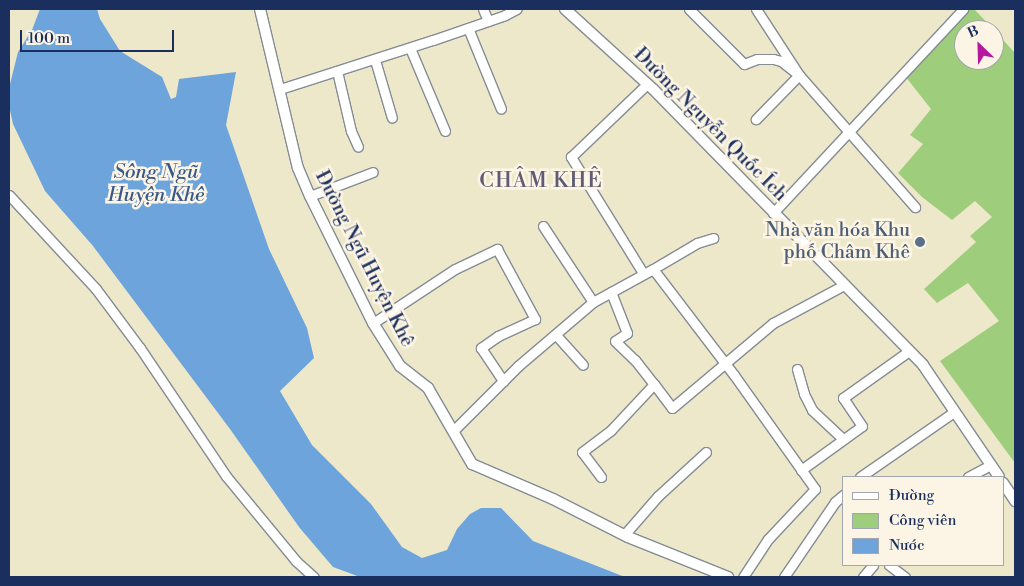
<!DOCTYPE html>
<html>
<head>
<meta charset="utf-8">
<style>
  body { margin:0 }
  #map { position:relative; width:1024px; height:586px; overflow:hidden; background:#eee8cb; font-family:"Libre Bodoni",serif }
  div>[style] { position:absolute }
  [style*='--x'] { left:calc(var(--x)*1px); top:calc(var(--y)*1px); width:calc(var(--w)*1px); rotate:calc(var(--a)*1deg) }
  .green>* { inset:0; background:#9ecd7b }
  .water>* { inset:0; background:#6da4db }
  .roads { filter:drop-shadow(1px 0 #848c94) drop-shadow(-1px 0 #848c94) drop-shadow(0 1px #848c94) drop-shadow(0 -1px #848c94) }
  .minor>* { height:9px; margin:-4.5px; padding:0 4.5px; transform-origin:4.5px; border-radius:4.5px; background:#fff }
  .tertiary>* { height:10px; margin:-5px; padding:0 5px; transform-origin:5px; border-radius:5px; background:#fff }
  .dots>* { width:14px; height:14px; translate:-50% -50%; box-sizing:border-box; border:2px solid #fcf5e5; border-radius:50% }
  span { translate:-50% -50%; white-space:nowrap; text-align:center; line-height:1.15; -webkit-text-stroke:5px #fcf5e5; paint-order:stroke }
  .street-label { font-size:19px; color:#1b2f5e }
  .service-label { font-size:19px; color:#4e5e75 }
  .right { translate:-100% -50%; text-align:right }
  .water-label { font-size:20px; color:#38588a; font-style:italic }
  .quarter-label { font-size:21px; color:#605c74; letter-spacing:1px }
  .frame { position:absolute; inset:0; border:10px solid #1b2f5e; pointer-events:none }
  .legend { position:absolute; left:842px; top:476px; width:162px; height:90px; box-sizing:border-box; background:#fcf5e5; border:1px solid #a2a6af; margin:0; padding:6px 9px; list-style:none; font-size:15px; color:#1b2f5e }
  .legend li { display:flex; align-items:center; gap:10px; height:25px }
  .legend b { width:25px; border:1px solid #a2a6af }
  .north { position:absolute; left:954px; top:20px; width:50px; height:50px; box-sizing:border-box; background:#fcf5e5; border:1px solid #a2a6af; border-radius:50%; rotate:336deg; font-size:14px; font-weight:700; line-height:20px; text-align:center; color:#1b2f5e }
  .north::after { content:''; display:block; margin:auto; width:18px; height:22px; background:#b5179e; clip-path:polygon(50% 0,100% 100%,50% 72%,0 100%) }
  .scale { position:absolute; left:20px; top:30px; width:154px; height:22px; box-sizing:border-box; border:2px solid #1b2f5e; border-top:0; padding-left:6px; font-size:15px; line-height:18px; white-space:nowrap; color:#1b2f5e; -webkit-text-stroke:4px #fcf5e5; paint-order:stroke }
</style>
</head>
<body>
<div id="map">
  <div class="green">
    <i style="clip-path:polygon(966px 9px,974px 9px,994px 30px,964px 30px,964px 60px,994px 60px,994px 30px,1015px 53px,1015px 463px,940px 361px,999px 321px,968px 283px,937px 303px,924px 289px,976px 242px,970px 236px,992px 217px,975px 201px,952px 220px,922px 197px,898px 173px,923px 144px,910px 135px,931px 109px,905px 76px)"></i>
  </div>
  <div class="water">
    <i style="clip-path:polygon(40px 9px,97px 9px,100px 19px,120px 51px,162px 77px,171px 99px,176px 97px,179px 79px,236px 72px,226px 125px,269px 249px,307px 328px,314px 358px,280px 391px,312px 445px,371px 504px,402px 547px,422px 558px,447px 550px,457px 529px,470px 514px,481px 508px,501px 508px,533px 541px,625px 577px,360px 577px,333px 567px,299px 527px,230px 429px,93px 246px,45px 191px,13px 124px,9px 106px,9px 88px,18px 52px,32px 30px)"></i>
  </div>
  <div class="roads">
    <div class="minor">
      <i style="--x:483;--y:9;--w:13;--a:67"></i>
      <i style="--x:689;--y:9;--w:78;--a:45"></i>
      <i style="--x:744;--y:64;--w:14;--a:-21"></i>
      <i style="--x:757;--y:59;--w:16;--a:0"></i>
      <i style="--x:773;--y:59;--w:8;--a:14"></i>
      <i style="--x:781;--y:61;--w:23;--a:38"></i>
      <i style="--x:799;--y:75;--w:62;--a:134.3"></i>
      <i style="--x:756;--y:9;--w:79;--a:56.9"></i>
      <i style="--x:799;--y:75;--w:176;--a:48.7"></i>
      <i style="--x:468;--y:28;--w:87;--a:67.8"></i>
      <i style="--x:410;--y:48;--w:90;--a:67.1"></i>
      <i style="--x:375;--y:60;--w:60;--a:73.7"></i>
      <i style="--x:337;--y:71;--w:62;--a:76.9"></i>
      <i style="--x:351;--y:131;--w:17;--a:66"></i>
      <i style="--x:280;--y:89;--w:161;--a:-17.8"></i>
      <i style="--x:433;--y:40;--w:76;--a:-19.1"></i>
      <i style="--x:505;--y:15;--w:13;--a:-27"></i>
      <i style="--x:9;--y:195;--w:128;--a:47.2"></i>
      <i style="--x:96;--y:289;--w:74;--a:53.3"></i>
      <i style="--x:140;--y:348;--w:154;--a:56.1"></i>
      <i style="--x:226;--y:476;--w:110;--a:50.5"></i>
      <i style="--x:296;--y:561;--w:24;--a:42"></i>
      <i style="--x:310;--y:196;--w:67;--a:-20.9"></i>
      <i style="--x:773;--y:213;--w:279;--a:-47"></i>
      <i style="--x:543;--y:226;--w:91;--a:56.7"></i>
      <i style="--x:653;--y:269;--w:51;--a:-30.6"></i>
      <i style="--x:697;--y:243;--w:17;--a:-17"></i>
      <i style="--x:643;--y:273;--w:137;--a:-121.8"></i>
      <i style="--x:571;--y:157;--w:105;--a:-43.8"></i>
      <i style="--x:611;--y:292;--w:44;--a:68.7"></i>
      <i style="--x:627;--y:333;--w:14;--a:146"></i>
      <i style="--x:615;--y:341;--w:28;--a:44"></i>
      <i style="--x:635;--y:360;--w:31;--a:52"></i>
      <i style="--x:373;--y:323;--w:98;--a:-33.4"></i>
      <i style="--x:455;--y:269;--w:47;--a:-25.5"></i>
      <i style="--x:497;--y:249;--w:80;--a:61.5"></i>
      <i style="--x:535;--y:319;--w:41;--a:155.3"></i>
      <i style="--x:498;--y:336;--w:21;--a:145"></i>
      <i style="--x:481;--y:348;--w:40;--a:56"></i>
      <i style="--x:556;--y:335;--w:40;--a:48"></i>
      <i style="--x:797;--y:369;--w:26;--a:74"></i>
      <i style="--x:804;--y:394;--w:18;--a:63"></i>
      <i style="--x:812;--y:410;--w:42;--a:43.1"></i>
      <i style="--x:453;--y:431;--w:92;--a:-45"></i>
      <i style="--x:518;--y:366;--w:99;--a:-40.5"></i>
      <i style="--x:593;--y:302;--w:68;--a:-28.8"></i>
      <i style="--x:653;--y:269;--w:133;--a:52.6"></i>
      <i style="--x:734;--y:375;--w:140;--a:54.6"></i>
      <i style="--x:815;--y:489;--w:69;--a:133.2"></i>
      <i style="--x:768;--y:539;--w:45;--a:123.3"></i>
      <i style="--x:801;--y:470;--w:75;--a:-35.8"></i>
      <i style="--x:862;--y:426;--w:34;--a:-124"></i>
      <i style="--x:843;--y:398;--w:81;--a:-35.5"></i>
      <i style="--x:601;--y:477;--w:31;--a:-127"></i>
      <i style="--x:582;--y:452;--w:36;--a:-37"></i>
      <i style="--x:611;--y:430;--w:63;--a:-46.9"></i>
      <i style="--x:654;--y:384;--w:30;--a:53"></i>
      <i style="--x:672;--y:408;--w:132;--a:-40.1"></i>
      <i style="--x:773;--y:323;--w:81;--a:-28.2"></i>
      <i style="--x:860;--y:477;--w:114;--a:-34.7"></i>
      <i style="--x:968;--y:477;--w:26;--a:-28"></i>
      <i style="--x:624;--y:535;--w:52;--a:-48.9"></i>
      <i style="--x:658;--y:496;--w:65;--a:-42.5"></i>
      <i style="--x:889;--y:565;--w:20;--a:37"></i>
      <i style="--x:784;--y:577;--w:91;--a:-55.8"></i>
      <i style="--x:835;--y:502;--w:11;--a:-41"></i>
      <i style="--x:863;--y:577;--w:16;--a:-50"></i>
    </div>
    <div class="tertiary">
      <i style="--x:260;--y:9;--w:163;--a:76.6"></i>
      <i style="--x:298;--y:168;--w:30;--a:67"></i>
      <i style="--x:310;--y:196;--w:142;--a:63.6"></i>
      <i style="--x:373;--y:323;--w:51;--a:57.9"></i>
      <i style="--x:400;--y:366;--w:36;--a:38"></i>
      <i style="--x:428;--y:388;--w:88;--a:59.9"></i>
      <i style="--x:472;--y:464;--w:88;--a:23.4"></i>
      <i style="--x:553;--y:499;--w:84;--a:26.9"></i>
      <i style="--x:628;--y:537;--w:108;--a:21.8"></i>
      <i style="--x:565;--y:9;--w:119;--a:42.3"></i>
      <i style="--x:653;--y:89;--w:386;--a:45.6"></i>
      <i style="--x:923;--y:365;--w:135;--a:55.8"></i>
      <i style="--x:1003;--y:483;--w:22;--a:56"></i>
    </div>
  </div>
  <div class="dots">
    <i style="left:920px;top:242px;background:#5c6f8a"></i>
  </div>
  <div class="street-label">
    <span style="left:710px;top:125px;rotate:45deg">Đường Nguyễn Quốc Ích</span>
    <span style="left:364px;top:259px;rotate:63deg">Đường Ngũ Huyện Khê</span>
  </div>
  <div class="service-label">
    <span class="right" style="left:910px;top:242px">Nhà văn hóa Khu<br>phố Châm Khê</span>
  </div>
  <div class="water-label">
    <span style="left:156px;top:184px">Sông Ngũ<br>Huyện Khê</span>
  </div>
  <div class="quarter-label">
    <span style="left:541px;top:181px">CHÂM KHÊ</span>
  </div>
  <div class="frame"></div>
  <ul class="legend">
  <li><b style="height:6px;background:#fff"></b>Đường</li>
  <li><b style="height:14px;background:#9ecd7b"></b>Công viên</li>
  <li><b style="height:14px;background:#6da4db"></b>Nước</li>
  </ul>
  <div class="north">B</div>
  <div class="scale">100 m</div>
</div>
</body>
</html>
